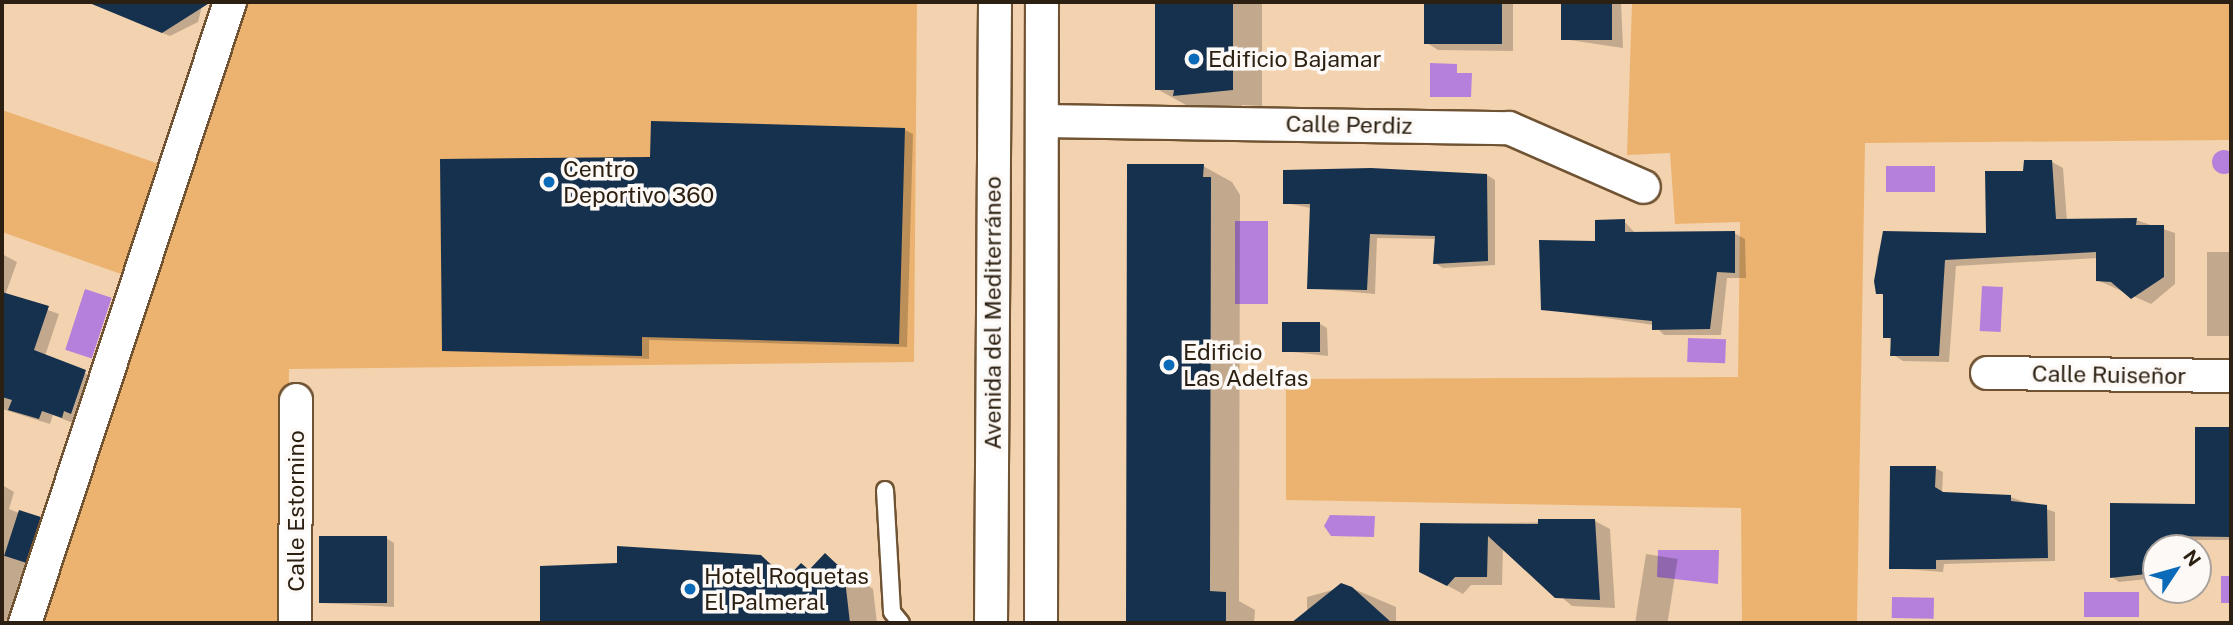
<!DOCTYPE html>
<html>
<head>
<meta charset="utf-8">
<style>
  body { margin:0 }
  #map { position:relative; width:2233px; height:625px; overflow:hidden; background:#f3d3af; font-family:"Public Sans",sans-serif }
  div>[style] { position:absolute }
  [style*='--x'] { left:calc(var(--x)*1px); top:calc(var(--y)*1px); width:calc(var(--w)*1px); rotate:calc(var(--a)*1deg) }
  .green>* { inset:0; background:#ecb370 }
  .water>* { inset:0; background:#b580db; transform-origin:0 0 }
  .round { border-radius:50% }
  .shadow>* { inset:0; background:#0003; transform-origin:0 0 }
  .building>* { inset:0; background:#16314d; transform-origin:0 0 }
  .roads { filter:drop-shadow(2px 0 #6f5333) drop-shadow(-2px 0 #6f5333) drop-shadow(0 2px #6f5333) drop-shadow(0 -2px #6f5333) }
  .lane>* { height:16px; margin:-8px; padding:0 8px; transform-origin:8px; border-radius:8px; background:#fff }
  .street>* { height:32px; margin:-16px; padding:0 16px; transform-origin:16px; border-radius:16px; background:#fff }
  .dots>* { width:19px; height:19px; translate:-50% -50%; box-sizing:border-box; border:4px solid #fdf9f6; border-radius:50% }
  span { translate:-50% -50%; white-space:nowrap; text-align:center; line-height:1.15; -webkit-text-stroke:7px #fdf9f6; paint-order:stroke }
  .poi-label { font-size:23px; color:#2c2012 }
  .left { translate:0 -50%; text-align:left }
  .street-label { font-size:23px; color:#2c2012 }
  .frame { position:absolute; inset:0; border:4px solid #2c2012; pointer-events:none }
  .north { position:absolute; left:2142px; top:534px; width:70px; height:70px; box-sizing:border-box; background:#fdf9f6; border:2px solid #a9a29b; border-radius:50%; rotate:54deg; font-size:19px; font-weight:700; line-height:28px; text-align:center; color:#2c2012 }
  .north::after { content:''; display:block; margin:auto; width:24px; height:32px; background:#0b6bb8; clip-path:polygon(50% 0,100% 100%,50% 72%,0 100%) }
</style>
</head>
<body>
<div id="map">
  <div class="green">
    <i style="clip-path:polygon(240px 2px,917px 2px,914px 362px,289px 369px,287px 623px,37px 623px)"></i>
    <i style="clip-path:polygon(1632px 2px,2231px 2px,2231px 140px,1865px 143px,1857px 623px,1742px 623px,1741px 508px,1286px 500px,1286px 379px,1738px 377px,1740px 222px,1675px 224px,1670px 153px,1627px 155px)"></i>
    <i style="clip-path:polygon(2px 110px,174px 169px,138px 280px,2px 232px)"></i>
  </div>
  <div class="water">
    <i style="clip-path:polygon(1430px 63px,1457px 64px,1457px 73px,1472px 73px,1471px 97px,1430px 97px)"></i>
    <i class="round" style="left:2212px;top:150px;width:24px;height:24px"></i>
    <i style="left:1935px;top:166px;width:26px;height:49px;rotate:90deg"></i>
    <i style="left:1235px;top:221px;width:33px;height:83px"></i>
    <i style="left:1982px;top:286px;width:21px;height:45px;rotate:3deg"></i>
    <i style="left:85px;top:289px;width:28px;height:64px;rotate:18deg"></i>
    <i style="left:1688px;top:338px;width:38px;height:24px;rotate:2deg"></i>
    <i style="clip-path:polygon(1330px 515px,1375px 516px,1374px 537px,1331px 536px,1324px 526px)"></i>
    <i style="clip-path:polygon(1658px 550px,1719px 550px,1718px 584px,1657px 577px)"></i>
    <i style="left:2221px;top:576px;width:10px;height:27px"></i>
    <i style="left:2084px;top:592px;width:55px;height:25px"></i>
    <i style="left:1892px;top:597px;width:42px;height:21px;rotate:1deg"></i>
  </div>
  <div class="shadow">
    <i style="clip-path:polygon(125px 2px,203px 2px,198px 22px,170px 36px,135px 22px)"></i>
    <i style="clip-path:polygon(1157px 2px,1262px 2px,1262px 106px,1242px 105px,1241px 112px,1186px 105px,1157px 89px)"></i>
    <i style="clip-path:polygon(1426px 2px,1513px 2px,1513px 51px,1438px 50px,1427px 43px)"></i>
    <i style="clip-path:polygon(1563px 2px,1621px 2px,1623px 48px,1563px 39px)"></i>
    <i style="clip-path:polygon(905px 130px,913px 134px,907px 347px,649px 340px,649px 359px,444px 350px,652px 158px)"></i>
    <i style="clip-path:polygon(2052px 162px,2063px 168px,2067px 221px,2136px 220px,2175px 233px,2175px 284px,2151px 304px,2097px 280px,2098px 258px,1956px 266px,1949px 362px,1903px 361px,1892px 354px,1877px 258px,1884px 233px,1988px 234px,2025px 173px)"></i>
    <i style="clip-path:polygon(1129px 165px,1203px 166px,1232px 182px,1240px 195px,1239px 601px,1255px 610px,1254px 623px,1127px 623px)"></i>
    <i style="clip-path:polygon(1487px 175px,1495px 180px,1495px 265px,1443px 268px,1435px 263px,1437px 239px,1377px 238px,1375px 294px,1309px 288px,1311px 208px,1285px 203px)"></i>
    <i style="clip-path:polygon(1624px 221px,1635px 233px,1734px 233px,1745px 239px,1746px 278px,1727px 278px,1721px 335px,1664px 335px,1654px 325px,1543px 309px,1597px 243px)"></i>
    <i style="left:2231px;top:252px;width:84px;height:24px;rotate:90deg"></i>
    <i style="clip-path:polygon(2px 254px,17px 262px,5px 295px,59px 314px,45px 356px,96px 378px,82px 419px,75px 416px,73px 423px,53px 415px,50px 424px,2px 409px)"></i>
    <i style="clip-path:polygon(1320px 324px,1327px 328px,1328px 356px,1284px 351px)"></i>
    <i style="clip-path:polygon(2197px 429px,2231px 431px,2231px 540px,2173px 540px,2173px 548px,2156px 548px,2156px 578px,2119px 582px,2112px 577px,2197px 506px)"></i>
    <i style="clip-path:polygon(1935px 468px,1943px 472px,1942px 494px,2010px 497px,2055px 512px,2055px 561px,1944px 564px,1943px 572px,1891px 568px)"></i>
    <i style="clip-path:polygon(2px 485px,14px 492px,9px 509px,54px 527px,40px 570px,26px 566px,9px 619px,2px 622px)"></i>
    <i style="clip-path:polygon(1595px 521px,1610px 529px,1615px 608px,1572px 606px,1503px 547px,1502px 585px,1471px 585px,1463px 594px,1437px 580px,1422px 525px)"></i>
    <i style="clip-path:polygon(386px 538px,394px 543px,394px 607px,321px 603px)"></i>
    <i style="clip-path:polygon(619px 548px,760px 557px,792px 576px,801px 565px,811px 571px,825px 556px,873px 589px,877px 623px,542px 623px,542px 568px,619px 565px)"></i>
    <i style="left:1646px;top:554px;width:32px;height:69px;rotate:9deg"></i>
    <i style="clip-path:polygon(1347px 586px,1396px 607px,1396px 623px,1307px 623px,1307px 597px)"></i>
  </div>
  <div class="building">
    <i style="clip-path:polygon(87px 2px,211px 2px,162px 33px)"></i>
    <i style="clip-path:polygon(1155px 2px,1233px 2px,1233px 90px,1173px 96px,1174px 90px,1155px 90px)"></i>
    <i style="left:1424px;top:2px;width:78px;height:42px"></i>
    <i style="left:1561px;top:2px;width:51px;height:38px"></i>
    <i style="clip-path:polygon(651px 121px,905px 128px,899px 344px,642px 337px,642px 356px,442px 351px,440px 159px,650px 157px)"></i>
    <i style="clip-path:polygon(2024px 160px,2052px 160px,2056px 219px,2137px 218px,2136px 225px,2164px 225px,2164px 277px,2131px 299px,2111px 282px,2096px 281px,2096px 252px,1945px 260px,1939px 356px,1890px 356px,1891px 338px,1883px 338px,1883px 294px,1876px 294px,1874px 281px,1883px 231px,1986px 233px,1985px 171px,2023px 171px)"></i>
    <i style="clip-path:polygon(1127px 164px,1204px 164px,1203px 177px,1211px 177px,1210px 591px,1226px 592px,1226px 623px,1126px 623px)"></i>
    <i style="clip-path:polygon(1371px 168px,1487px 174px,1488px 261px,1433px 264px,1435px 236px,1370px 234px,1367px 290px,1307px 289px,1310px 204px,1283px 204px,1283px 170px)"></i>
    <i style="clip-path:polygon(1625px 219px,1625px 232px,1735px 231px,1735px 273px,1717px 272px,1710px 329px,1652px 330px,1652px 321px,1541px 310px,1539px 240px,1595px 241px,1595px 220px)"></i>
    <i style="clip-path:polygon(2px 292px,49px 306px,34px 350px,86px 370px,71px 414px,64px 411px,62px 418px,42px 411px,39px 419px,8px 410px,12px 400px,2px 397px)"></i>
    <i style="left:1282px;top:322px;width:38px;height:30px"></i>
    <i style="clip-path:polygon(2195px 427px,2231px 427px,2231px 537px,2166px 536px,2166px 548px,2156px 548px,2156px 573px,2110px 578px,2110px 503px,2195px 504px)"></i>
    <i style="clip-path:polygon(1890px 466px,1936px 466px,1935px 487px,1943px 492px,2011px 495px,2011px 501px,2047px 505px,2048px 558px,1936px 560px,1936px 569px,1889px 569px)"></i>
    <i style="left:19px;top:510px;width:23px;height:48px;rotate:18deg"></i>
    <i style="clip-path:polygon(1538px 519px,1595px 519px,1600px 600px,1555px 598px,1488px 536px,1487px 577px,1455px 577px,1447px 586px,1419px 572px,1420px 523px,1538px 524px)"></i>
    <i style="left:387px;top:536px;width:67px;height:68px;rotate:90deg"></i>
    <i style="clip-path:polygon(617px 546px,761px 555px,786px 579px,801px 563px,809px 570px,825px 553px,844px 571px,850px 623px,540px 623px,540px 566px,617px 563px)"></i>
    <i style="clip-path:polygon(1341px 583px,1352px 587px,1392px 623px,1291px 623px)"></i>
  </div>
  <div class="roads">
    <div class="lane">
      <i style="--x:885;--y:490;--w:122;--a:86.7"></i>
      <i style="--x:892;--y:612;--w:14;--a:51"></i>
    </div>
    <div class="street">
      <i style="--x:1042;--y:121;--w:467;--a:0.9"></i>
      <i style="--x:1509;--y:128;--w:147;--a:23.6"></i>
      <i style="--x:1987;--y:373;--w:244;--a:0.7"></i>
      <i style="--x:25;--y:623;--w:654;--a:-71.73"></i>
      <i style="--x:295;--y:623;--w:223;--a:-89.7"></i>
      <i style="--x:991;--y:623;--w:621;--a:-89.63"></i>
      <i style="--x:1041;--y:623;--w:621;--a:-89.91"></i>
    </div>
  </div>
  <div class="dots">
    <i style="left:1194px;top:59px;background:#0b6bb8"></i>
    <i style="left:549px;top:182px;background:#0b6bb8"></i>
    <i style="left:1169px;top:365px;background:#0b6bb8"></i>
    <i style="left:690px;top:589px;background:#0b6bb8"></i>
  </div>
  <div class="poi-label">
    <span class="left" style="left:1208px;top:59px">Edificio Bajamar</span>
    <span class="left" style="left:563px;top:182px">Centro<br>Deportivo 360</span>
    <span class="left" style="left:1183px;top:365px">Edificio<br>Las Adelfas</span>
    <span class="left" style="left:704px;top:589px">Hotel Roquetas<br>El Palmeral</span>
  </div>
  <div class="street-label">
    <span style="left:1349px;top:125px;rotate:1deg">Calle Perdiz</span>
    <span style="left:993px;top:313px;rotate:-90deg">Avenida del Mediterráneo</span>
    <span style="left:2109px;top:375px;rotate:1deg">Calle Ruiseñor</span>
    <span style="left:296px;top:511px;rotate:-90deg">Calle Estornino</span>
  </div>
  <div class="frame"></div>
  <div class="north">N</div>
</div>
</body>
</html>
